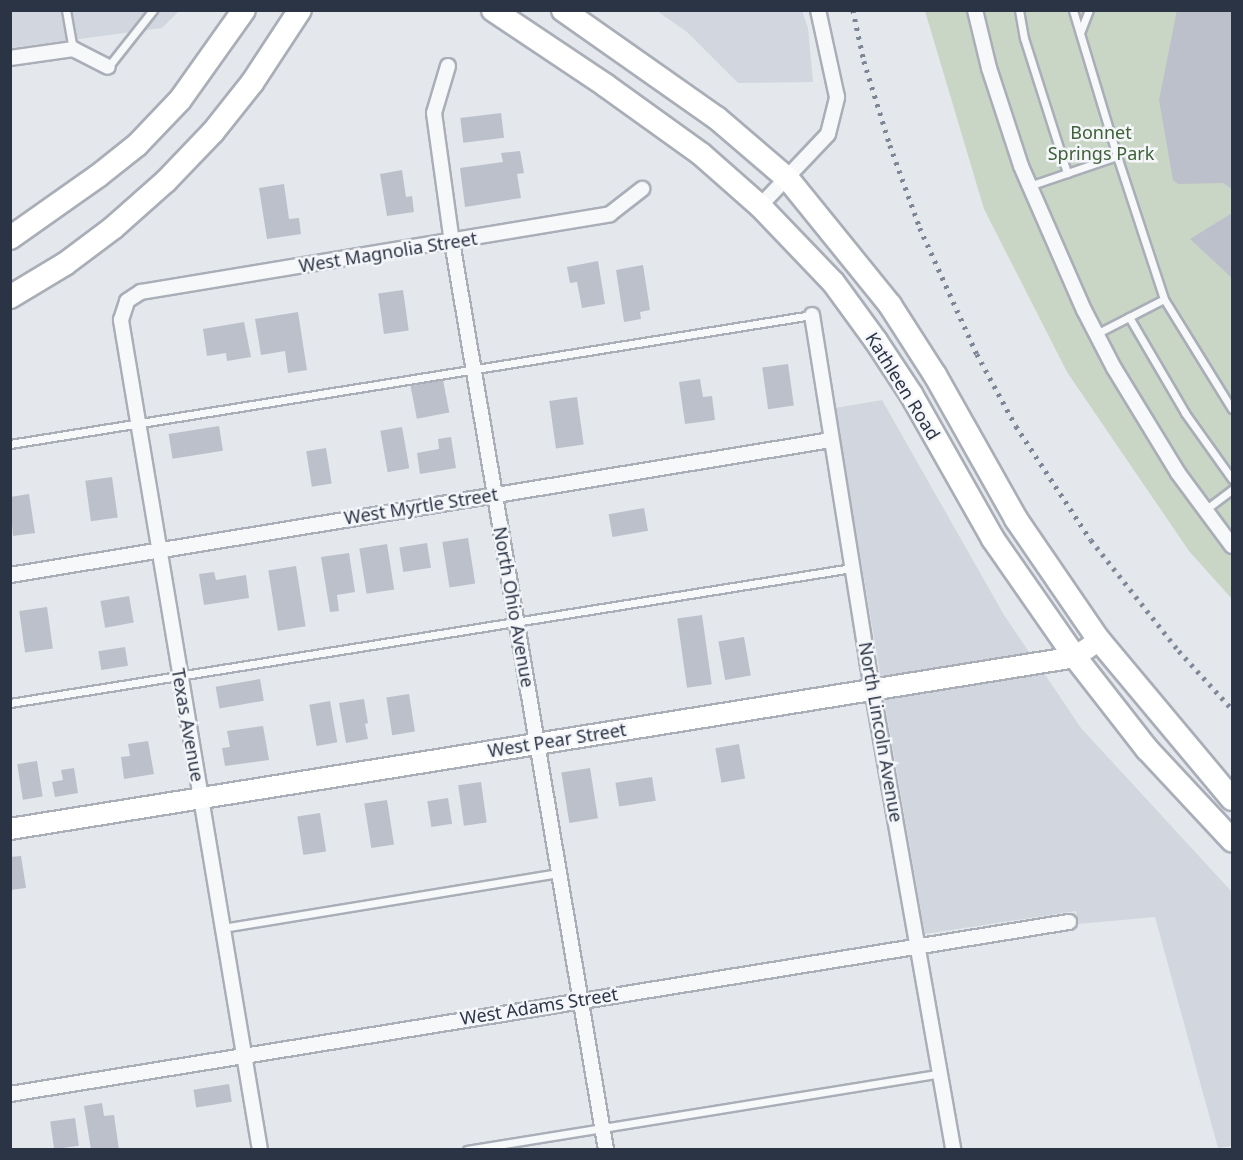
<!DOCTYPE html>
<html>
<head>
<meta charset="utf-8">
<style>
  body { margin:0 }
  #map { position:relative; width:1243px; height:1160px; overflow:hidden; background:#e4e7ec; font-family:"Noto Sans",sans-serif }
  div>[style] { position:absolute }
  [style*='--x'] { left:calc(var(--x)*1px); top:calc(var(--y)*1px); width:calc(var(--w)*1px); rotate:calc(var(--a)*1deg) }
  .built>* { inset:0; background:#d2d6de }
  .green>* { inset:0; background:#c9d6c5 }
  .building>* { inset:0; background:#bbc0ca; transform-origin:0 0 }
  .roads { filter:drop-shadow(2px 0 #a9aeb7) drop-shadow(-2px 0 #a9aeb7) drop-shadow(0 2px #a9aeb7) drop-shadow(0 -2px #a9aeb7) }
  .lane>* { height:7px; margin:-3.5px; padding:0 3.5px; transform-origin:3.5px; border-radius:3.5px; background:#f7f8fa }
  .street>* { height:14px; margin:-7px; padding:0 7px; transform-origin:7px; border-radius:7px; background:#f7f8fa }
  .secondary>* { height:20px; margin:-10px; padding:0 10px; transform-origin:10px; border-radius:10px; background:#fff }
  .primary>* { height:22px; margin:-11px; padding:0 11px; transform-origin:11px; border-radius:11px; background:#fff }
  .rail>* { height:4.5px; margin-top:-2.25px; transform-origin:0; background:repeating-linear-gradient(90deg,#7d8696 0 3px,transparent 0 9px) }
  span { translate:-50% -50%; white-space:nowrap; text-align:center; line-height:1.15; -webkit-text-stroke:5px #f4f6f9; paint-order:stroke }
  .park-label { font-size:18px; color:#3f6138 }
  .street-label { font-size:18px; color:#2b3445 }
  .frame { position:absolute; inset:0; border:12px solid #2b3445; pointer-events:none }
</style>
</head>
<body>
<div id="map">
  <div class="built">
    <i style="clip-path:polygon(10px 11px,179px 11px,162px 28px,11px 48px)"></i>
    <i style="clip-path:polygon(657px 11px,802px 11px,808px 28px,813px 82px,738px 83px,687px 32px)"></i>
    <i style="clip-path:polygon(882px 400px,1004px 615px,1031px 655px,881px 679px,835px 408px)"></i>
    <i style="clip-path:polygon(1044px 673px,1081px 728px,1232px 892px,1232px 1146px,1218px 1148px,1155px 917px,1078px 924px,1076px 911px,925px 934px,884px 699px)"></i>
  </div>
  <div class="green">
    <i style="clip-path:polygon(925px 11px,1232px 11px,1232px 599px,1189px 551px,1067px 372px,984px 209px)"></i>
  </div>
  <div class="building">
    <i style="clip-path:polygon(1177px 10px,1232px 10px,1232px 189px,1223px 183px,1178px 184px,1173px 180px,1159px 100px)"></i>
    <i style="left:501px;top:113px;width:25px;height:41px;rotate:83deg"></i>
    <i style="clip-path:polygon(520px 151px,524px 173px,517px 174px,521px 198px,465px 207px,460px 168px,503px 162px,501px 153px)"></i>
    <i style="clip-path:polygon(402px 170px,406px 197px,412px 196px,414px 212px,387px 216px,380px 174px)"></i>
    <i style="clip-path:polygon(284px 184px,289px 219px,299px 218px,301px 234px,267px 239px,259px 188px)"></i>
    <i style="clip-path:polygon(1232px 213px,1232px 278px,1190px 239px)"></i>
    <i style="clip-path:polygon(598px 261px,605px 304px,582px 308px,577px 282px,570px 283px,567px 267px)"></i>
    <i style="clip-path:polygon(643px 265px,650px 310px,640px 312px,641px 319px,624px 322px,616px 270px)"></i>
    <i style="left:403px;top:290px;width:41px;height:25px;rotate:82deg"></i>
    <i style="clip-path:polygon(298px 312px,307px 370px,288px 373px,285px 351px,261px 355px,255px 319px)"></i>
    <i style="clip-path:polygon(244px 322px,251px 357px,227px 361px,226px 353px,207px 356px,203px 329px)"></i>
    <i style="left:788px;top:364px;width:42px;height:26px;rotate:82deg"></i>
    <i style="clip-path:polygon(700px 379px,703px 397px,712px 396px,715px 420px,685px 424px,679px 382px)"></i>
    <i style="left:443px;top:380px;width:33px;height:33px;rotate:79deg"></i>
    <i style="left:577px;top:397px;width:48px;height:28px;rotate:82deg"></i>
    <i style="left:219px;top:426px;width:25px;height:51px;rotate:81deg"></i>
    <i style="left:402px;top:427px;width:42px;height:22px;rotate:80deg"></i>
    <i style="clip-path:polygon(451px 437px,456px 468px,420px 474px,417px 453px,439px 449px,438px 439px)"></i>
    <i style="left:326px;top:448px;width:36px;height:20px;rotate:81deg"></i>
    <i style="left:112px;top:477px;width:41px;height:27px;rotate:82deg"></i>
    <i style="clip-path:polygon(29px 494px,35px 533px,13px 536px,10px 497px)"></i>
    <i style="left:644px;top:508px;width:23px;height:36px;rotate:80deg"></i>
    <i style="left:468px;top:538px;width:46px;height:26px;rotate:81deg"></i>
    <i style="left:427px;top:543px;width:25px;height:28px;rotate:81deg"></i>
    <i style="left:387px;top:544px;width:46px;height:28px;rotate:81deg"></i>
    <i style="clip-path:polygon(349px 553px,355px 592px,337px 595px,339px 611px,330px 612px,321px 557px)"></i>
    <i style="left:296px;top:566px;width:61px;height:28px;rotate:81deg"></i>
    <i style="clip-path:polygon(214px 572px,216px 580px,246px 575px,249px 598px,204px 605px,199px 574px)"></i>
    <i style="left:129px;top:596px;width:27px;height:29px;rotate:80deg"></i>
    <i style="left:47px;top:607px;width:42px;height:28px;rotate:82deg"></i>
    <i style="left:702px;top:615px;width:70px;height:25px;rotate:82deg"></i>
    <i style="left:744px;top:637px;width:39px;height:26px;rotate:80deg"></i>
    <i style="left:125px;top:647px;width:19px;height:27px;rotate:81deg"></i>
    <i style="left:260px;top:679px;width:22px;height:45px;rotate:80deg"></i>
    <i style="left:409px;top:694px;width:38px;height:23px;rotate:81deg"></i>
    <i style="clip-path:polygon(364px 699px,368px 723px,365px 724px,368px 739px,346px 743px,339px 703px)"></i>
    <i style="left:330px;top:701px;width:42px;height:21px;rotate:80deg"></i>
    <i style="clip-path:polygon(263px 726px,269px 760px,225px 766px,222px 748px,230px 747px,227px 731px)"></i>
    <i style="clip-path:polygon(148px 741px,154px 774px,124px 779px,121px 757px,130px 756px,128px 744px)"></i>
    <i style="left:739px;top:744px;width:35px;height:24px;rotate:80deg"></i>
    <i style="left:37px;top:761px;width:36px;height:20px;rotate:81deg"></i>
    <i style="clip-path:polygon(74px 768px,78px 793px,55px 797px,52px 782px,63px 780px,61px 770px)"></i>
    <i style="left:590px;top:768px;width:51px;height:29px;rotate:81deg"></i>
    <i style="left:652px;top:777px;width:24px;height:37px;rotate:81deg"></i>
    <i style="left:481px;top:782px;width:41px;height:23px;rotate:82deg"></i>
    <i style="left:448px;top:798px;width:26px;height:21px;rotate:81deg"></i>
    <i style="left:387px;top:800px;width:45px;height:23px;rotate:81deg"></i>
    <i style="left:320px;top:813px;width:39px;height:23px;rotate:81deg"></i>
    <i style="clip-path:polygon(21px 856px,26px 888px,10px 890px,10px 857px)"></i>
    <i style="left:229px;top:1084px;width:18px;height:36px;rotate:81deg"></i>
    <i style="clip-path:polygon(102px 1103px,104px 1116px,114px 1115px,119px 1150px,91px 1150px,84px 1106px)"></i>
    <i style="left:75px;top:1118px;width:28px;height:25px;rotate:82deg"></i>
  </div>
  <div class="roads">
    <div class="lane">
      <i style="--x:66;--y:10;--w:40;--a:80"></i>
      <i style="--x:1019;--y:10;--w:28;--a:80"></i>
      <i style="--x:1024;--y:38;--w:142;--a:72.3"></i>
      <i style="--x:1080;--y:33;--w:25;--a:-69"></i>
      <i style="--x:108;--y:67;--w:73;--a:-51.7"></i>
      <i style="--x:1117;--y:156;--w:151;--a:71.8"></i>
      <i style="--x:1029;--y:186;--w:93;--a:-18.8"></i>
      <i style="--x:1117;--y:156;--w:152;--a:-106.8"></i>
      <i style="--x:1129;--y:317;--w:111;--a:59.7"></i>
      <i style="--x:1185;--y:413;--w:81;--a:54.5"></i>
      <i style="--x:1096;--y:334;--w:76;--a:-27.2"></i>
      <i style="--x:1164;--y:299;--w:129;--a:58.3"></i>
      <i style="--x:10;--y:444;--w:812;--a:-9.14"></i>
      <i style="--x:1205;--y:510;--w:34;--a:-37"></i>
      <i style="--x:10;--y:703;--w:853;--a:-9.11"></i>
      <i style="--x:223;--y:928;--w:341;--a:-9.3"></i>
      <i style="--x:467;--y:1150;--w:479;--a:-9.2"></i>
    </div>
    <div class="street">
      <i style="--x:975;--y:10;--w:60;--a:76.4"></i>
      <i style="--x:989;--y:68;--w:103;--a:71.9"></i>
      <i style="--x:1021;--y:166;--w:157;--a:66.4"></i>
      <i style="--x:1084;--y:310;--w:65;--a:62.7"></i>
      <i style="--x:1114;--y:368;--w:123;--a:58.6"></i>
      <i style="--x:1178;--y:473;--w:91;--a:53.5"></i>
      <i style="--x:10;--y:58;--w:64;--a:-8.1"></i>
      <i style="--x:73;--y:49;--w:39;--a:27"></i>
      <i style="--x:448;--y:66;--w:49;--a:106.6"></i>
      <i style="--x:434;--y:113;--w:130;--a:82.1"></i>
      <i style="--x:452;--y:242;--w:921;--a:80.37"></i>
      <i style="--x:760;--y:206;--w:99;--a:-46.6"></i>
      <i style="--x:828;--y:134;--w:38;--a:-76"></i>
      <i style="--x:837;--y:97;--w:89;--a:-102.3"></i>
      <i style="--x:812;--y:315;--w:349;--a:80.9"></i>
      <i style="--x:867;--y:660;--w:497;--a:80"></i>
      <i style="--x:10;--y:575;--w:832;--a:-9.34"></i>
      <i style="--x:10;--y:1094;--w:1073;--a:-9.23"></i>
      <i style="--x:260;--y:1150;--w:842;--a:-99.51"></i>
      <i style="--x:121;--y:320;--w:20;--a:-72"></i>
      <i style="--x:127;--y:301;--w:17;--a:-33"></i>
      <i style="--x:141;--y:292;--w:475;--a:-9.4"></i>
      <i style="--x:610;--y:214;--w:41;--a:-38"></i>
    </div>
    <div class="secondary">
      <i style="--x:10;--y:829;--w:1079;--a:-9.17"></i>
      <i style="--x:1075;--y:657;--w:29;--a:-35"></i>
    </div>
    <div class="primary">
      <i style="--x:493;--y:10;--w:135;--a:33.8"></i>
      <i style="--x:605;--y:85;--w:118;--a:35.7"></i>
      <i style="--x:701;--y:154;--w:79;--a:41.4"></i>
      <i style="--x:760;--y:206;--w:105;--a:46.2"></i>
      <i style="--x:833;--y:282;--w:73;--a:53.9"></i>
      <i style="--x:876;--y:341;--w:64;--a:56.6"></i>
      <i style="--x:911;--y:394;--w:167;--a:60.5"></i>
      <i style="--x:993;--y:539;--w:144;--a:55.2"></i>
      <i style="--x:1075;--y:657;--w:117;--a:52"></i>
      <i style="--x:1147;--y:749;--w:125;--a:47"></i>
      <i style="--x:563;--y:10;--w:189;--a:35.1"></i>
      <i style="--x:718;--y:119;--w:92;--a:40.6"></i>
      <i style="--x:788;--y:179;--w:162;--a:51"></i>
      <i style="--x:890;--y:305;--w:83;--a:57.3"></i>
      <i style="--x:935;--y:375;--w:165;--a:60.6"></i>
      <i style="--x:1016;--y:519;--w:147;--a:55.6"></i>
      <i style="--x:1099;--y:640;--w:207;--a:50.1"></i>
      <i style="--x:10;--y:238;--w:108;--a:-35.2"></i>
      <i style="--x:98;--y:176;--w:50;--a:-38.5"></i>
      <i style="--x:137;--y:145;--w:62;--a:-46.3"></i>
      <i style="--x:180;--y:100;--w:110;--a:-54.6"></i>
      <i style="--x:10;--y:297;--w:64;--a:-31"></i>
      <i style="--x:65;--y:264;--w:60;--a:-36.9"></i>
      <i style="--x:113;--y:228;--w:71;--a:-41.6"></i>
      <i style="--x:166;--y:181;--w:68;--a:-46.2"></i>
      <i style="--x:213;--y:132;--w:63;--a:-51.5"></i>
      <i style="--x:252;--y:83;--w:87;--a:-56.7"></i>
    </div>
  </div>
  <div class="rail">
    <i style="--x:853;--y:10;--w:52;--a:77.8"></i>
    <i style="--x:864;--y:61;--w:88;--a:72.8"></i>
    <i style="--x:890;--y:145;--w:88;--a:70.1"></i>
    <i style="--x:920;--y:228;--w:138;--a:65.7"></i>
    <i style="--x:977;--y:354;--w:82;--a:61.6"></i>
    <i style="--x:1016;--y:426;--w:136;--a:56.7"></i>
    <i style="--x:1091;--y:540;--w:142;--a:51.6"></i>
    <i style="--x:1179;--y:651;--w:79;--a:47.6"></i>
  </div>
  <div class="park-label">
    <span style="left:1101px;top:143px">Bonnet<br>Springs Park</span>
  </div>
  <div class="street-label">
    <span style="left:388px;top:252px;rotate:-9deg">West Magnolia Street</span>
    <span style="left:903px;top:386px;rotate:58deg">Kathleen Road</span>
    <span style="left:421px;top:506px;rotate:-9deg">West Myrtle Street</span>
    <span style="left:514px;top:607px;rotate:80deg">North Ohio Avenue</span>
    <span style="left:188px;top:725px;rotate:80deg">Texas Avenue</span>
    <span style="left:881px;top:732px;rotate:80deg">North Lincoln Avenue</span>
    <span style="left:557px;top:740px;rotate:-9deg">West Pear Street</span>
    <span style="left:539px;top:1006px;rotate:-9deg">West Adams Street</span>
  </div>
  <div class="frame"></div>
</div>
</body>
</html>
